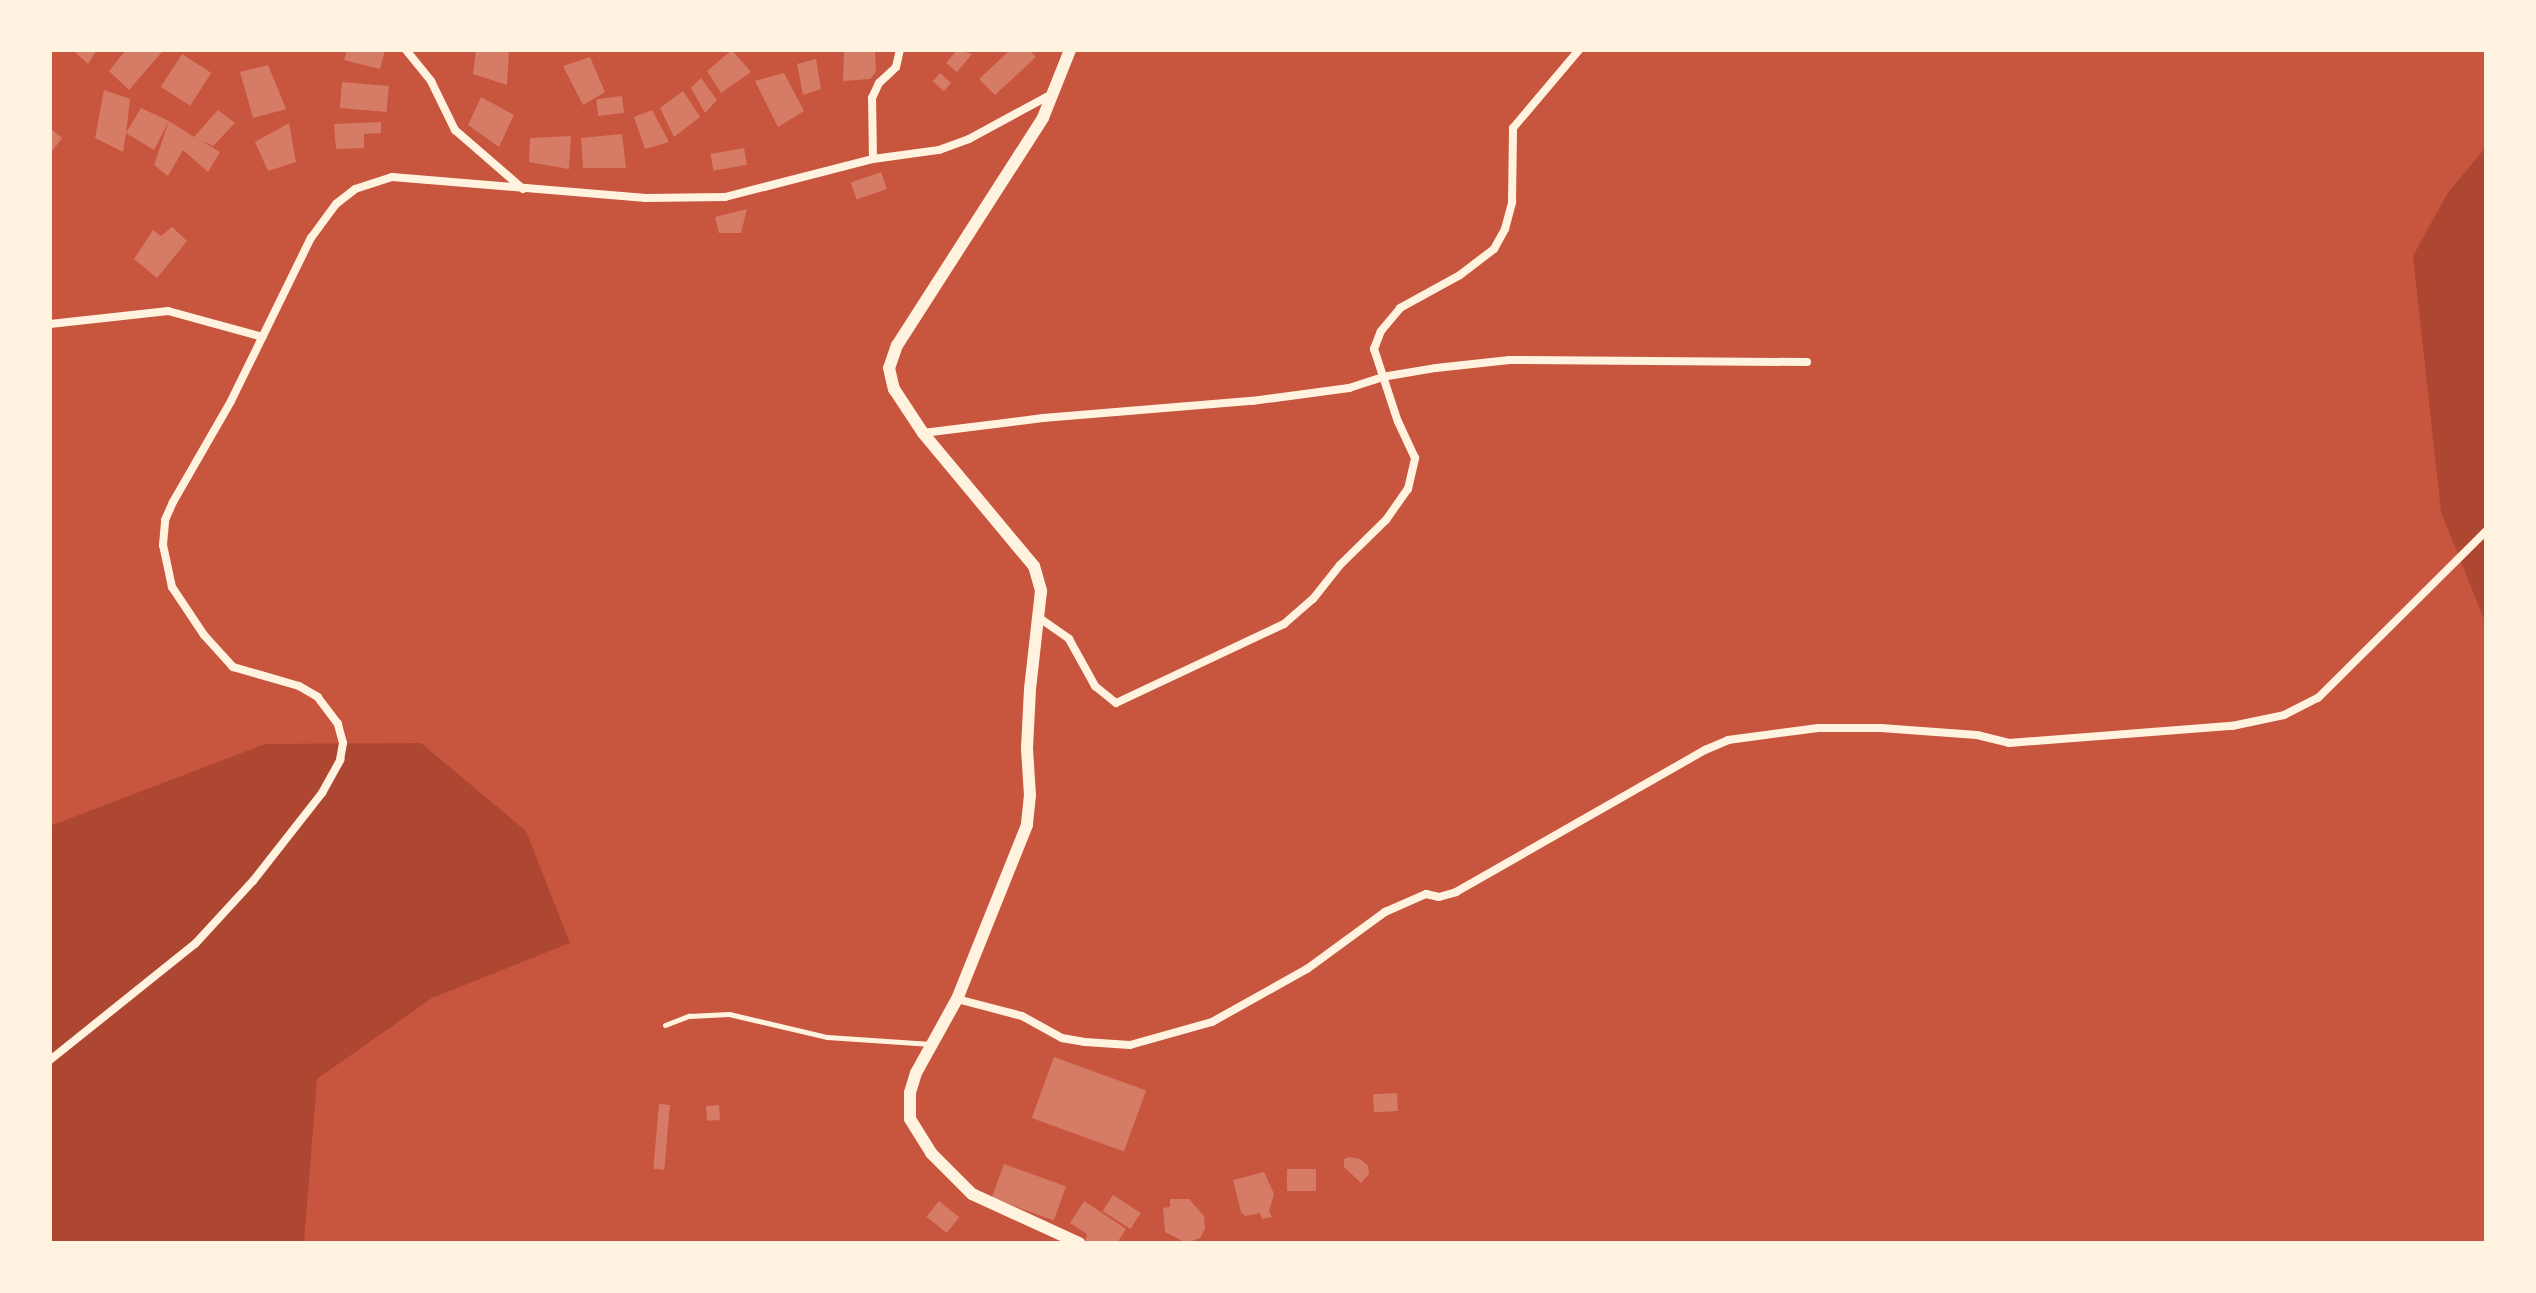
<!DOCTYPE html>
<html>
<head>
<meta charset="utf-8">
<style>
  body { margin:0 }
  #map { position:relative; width:2536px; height:1293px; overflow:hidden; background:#c8553d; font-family:"Alegreya Sans",sans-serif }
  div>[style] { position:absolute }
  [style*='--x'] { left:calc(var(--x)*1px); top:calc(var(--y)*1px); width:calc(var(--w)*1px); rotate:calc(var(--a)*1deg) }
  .green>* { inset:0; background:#ae4732 }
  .building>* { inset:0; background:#d67c66; transform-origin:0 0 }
  .service>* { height:5px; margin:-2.5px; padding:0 2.5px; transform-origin:2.5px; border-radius:2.5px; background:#fff3e0 }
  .minor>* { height:8px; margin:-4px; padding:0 4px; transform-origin:4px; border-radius:4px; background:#fff3e0 }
  .tertiary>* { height:12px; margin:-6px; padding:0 6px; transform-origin:6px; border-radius:6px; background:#fff3e0 }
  span { translate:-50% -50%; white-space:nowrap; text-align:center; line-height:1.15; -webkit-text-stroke:6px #fff3e0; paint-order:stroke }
  .frame { position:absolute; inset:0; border:52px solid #fff3e0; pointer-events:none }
</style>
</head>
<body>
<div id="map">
  <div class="green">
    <i style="clip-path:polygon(2486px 147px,2486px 624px,2441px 512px,2413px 256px,2447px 194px)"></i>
    <i style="clip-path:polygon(421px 743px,526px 831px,570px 943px,432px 998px,317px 1079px,304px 1243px,50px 1243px,50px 826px,265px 744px)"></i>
  </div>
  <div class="building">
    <i style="clip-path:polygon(73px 50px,97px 50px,88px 64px)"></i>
    <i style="clip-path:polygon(126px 50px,162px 52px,129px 90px,109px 71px)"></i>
    <i style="clip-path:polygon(347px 50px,385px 50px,380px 69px,344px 60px)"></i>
    <i style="clip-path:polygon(476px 50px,509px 50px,507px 85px,473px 74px)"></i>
    <i style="clip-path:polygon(732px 50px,751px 72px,721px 93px,707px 71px)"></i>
    <i style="clip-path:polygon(844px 50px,875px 50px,876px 72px,870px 79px,843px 81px)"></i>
    <i style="clip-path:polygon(957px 50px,972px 54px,957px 72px,946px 63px)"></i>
    <i style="clip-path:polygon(1010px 50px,1029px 50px,1036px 57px,995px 95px,979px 79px)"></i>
    <i style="left:182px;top:54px;width:35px;height:39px;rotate:33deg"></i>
    <i style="clip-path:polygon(590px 57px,605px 92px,583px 105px,563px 66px)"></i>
    <i style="clip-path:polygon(816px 59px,821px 89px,803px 95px,797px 64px)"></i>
    <i style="clip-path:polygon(268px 65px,286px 109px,253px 118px,240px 72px)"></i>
    <i style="clip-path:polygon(784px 73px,804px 111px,778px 127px,755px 81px)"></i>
    <i style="left:940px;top:73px;width:15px;height:11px;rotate:42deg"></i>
    <i style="clip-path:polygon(701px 78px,717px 100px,705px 113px,691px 88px)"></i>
    <i style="left:342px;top:82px;width:47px;height:26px;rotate:5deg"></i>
    <i style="clip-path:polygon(104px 90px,130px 99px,126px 133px,141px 108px,169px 121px,154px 150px,126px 133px,123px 152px,95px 138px)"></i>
    <i style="clip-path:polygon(683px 91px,700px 117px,674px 137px,660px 108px)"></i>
    <i style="left:622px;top:96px;width:17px;height:26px;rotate:83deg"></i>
    <i style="clip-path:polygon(481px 97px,514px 115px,499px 147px,468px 125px)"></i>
    <i style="clip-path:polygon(218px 110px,235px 123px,213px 146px,200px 140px,220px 152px,208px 172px,183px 150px,168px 176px,154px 165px,169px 121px,194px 137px)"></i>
    <i style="clip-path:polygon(652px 110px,669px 142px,645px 149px,634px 117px)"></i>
    <i style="clip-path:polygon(381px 122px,381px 133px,364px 134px,364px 148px,336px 149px,334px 124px)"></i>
    <i style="clip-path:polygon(289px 123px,296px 162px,268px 171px,255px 142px)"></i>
    <i style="clip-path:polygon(50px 128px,62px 138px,50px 154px)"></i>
    <i style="clip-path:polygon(622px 134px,626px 168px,583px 168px,581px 138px)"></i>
    <i style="clip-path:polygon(571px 136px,569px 169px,529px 162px,530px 138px)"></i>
    <i style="left:744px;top:148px;width:17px;height:34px;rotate:80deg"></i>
    <i style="left:881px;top:172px;width:18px;height:32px;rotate:71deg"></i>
    <i style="clip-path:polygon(747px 209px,741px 233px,719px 233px,715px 217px)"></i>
    <i style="clip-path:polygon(172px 227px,187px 241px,157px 278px,134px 259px,153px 230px,161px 236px)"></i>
    <i style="left:1054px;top:1057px;width:98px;height:65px;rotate:20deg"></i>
    <i style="left:1397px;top:1093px;width:18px;height:24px;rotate:87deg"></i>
    <i style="left:659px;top:1104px;width:11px;height:65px;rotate:5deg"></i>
    <i style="left:719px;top:1105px;width:15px;height:13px;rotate:86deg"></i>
    <i style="clip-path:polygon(1349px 1157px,1360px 1159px,1368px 1166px,1369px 1174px,1361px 1183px,1344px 1167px,1344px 1159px)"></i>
    <i style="left:1004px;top:1164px;width:66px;height:36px;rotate:20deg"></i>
    <i style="left:1287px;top:1169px;width:29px;height:22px"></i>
    <i style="clip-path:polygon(1264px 1172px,1274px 1194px,1269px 1211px,1272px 1217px,1262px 1219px,1260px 1213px,1245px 1216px,1241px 1212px,1233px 1180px)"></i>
    <i style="left:1113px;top:1195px;width:33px;height:19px;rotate:33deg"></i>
    <i style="clip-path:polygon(1170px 1199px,1189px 1199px,1204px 1216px,1205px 1229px,1200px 1238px,1187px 1243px,1165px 1232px,1163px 1208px,1170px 1207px)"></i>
    <i style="left:939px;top:1201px;width:26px;height:20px;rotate:39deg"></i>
    <i style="clip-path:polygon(1084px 1201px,1126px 1229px,1117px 1243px,1085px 1242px,1087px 1234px,1070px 1223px)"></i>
  </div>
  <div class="service">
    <i style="--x:665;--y:1025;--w:26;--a:-21"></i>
    <i style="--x:689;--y:1016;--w:40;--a:-2.9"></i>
    <i style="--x:729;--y:1014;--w:101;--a:13.2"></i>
    <i style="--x:827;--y:1037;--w:104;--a:3.9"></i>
  </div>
  <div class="minor">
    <i style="--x:406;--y:50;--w:40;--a:51"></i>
    <i style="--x:431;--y:81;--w:55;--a:63.9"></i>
    <i style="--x:455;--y:130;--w:90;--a:40.9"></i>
    <i style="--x:873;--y:159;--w:61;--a:-90.9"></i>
    <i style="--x:872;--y:98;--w:17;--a:-65"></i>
    <i style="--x:879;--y:83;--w:23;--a:-43"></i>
    <i style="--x:896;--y:67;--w:17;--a:-77"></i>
    <i style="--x:50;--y:324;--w:119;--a:-6.3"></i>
    <i style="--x:168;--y:311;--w:98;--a:15.3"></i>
    <i style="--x:923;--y:433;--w:121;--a:-7.1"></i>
    <i style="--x:1043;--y:418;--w:210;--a:-4.7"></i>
    <i style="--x:1252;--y:401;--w:98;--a:-7.6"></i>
    <i style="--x:1349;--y:388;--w:35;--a:-18"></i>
    <i style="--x:1382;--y:377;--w:55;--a:-9.5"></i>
    <i style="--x:1436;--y:368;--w:74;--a:-6.2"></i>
    <i style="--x:1510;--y:360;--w:297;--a:0.4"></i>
    <i style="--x:1038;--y:617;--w:38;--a:35"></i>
    <i style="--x:1069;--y:639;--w:54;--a:61"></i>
    <i style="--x:1095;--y:686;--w:27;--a:39"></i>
    <i style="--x:1116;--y:703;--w:186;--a:-25.2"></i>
    <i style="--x:1284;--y:624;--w:38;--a:-41"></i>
    <i style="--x:1313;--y:599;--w:43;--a:-51.5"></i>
    <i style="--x:1340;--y:565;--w:64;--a:-44.4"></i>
    <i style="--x:1386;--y:520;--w:38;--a:-55"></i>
    <i style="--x:1408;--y:489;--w:32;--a:-77"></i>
    <i style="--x:1415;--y:458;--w:40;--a:-115"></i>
    <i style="--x:1398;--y:422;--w:77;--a:-108.2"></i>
    <i style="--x:1374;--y:349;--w:19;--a:-69"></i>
    <i style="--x:1381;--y:331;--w:30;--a:-50"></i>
    <i style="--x:1400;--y:308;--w:68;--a:-28.8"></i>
    <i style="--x:1460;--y:275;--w:43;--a:-37.4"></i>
    <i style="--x:1494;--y:249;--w:23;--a:-61"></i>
    <i style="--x:1505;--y:229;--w:28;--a:-75"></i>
    <i style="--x:1512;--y:202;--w:74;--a:-89.2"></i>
    <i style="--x:1513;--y:128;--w:102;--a:-49.8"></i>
    <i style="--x:957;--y:999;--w:67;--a:14.7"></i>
    <i style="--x:1022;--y:1016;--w:46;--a:28.8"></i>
    <i style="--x:1062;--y:1038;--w:23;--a:10"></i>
    <i style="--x:1085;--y:1042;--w:45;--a:3.8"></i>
    <i style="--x:1130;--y:1045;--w:85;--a:-15.7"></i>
    <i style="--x:1212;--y:1022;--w:109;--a:-29.2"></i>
    <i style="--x:1307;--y:969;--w:97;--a:-36.2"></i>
    <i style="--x:1385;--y:912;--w:45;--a:-23.7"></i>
    <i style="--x:1426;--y:894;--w:13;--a:13"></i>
    <i style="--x:1439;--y:897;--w:18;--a:-16"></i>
    <i style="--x:1456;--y:892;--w:287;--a:-29.7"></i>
    <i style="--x:1705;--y:750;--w:25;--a:-23"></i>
    <i style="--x:1728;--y:740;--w:91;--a:-7.6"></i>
    <i style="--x:1818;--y:728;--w:63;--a:0"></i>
    <i style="--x:1881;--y:728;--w:96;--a:4.2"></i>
    <i style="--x:1977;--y:735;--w:33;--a:14"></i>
    <i style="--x:2009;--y:743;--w:224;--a:-4.4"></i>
    <i style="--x:2232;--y:726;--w:53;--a:-11.9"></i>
    <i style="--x:2284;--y:715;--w:38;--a:-27"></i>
    <i style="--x:2318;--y:698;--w:237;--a:-44.8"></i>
    <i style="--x:50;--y:1060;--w:186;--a:-38.7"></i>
    <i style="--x:195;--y:944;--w:86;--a:-47.4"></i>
    <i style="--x:253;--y:881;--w:112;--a:-51.9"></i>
    <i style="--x:322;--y:793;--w:38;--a:-61"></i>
    <i style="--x:340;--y:760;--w:17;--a:-80"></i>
    <i style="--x:343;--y:743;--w:20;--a:-105"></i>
    <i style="--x:338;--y:724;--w:34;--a:-127"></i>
    <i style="--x:318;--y:697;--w:22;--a:-150"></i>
    <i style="--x:299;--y:686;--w:69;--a:-163.9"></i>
    <i style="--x:233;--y:667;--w:43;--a:-132.2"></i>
    <i style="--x:204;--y:635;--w:58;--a:-123.7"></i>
    <i style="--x:172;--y:587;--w:43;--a:-102.1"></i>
    <i style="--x:163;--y:545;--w:25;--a:-85"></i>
    <i style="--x:165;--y:520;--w:20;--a:-66"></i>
    <i style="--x:173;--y:502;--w:116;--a:-60.1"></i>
    <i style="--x:231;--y:401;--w:182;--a:-63.9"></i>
    <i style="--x:311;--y:238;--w:42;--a:-53.7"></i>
    <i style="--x:336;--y:204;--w:24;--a:-38"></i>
    <i style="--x:355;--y:189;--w:39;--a:-18"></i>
    <i style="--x:392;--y:177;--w:255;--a:4.7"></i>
    <i style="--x:646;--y:198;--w:79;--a:-0.7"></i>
    <i style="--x:725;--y:197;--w:153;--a:-14.4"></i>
    <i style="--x:873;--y:159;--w:67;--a:-7.8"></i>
    <i style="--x:939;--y:150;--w:32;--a:-20"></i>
    <i style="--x:969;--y:139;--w:94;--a:-28.5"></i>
  </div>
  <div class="tertiary">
    <i style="--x:1070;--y:50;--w:73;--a:111.7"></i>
    <i style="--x:1043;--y:118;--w:270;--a:122.7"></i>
    <i style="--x:897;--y:345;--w:24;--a:109"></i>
    <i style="--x:889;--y:368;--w:22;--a:77"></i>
    <i style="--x:894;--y:389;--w:53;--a:56.6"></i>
    <i style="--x:923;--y:433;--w:173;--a:50.2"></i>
    <i style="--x:1034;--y:566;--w:26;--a:74"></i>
    <i style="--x:1041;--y:591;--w:99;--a:96.4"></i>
    <i style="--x:1030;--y:689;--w:60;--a:92.9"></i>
    <i style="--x:1027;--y:749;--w:46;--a:86.3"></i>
    <i style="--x:1030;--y:795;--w:30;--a:96"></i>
    <i style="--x:1027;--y:825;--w:188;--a:111.9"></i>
    <i style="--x:957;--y:999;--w:85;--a:119"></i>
    <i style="--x:916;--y:1073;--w:21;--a:107"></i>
    <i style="--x:910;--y:1093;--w:26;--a:90"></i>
    <i style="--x:910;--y:1119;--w:40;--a:58"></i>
    <i style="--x:931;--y:1153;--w:58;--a:45"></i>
    <i style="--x:972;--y:1194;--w:118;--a:24.6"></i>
  </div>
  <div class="frame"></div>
</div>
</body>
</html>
